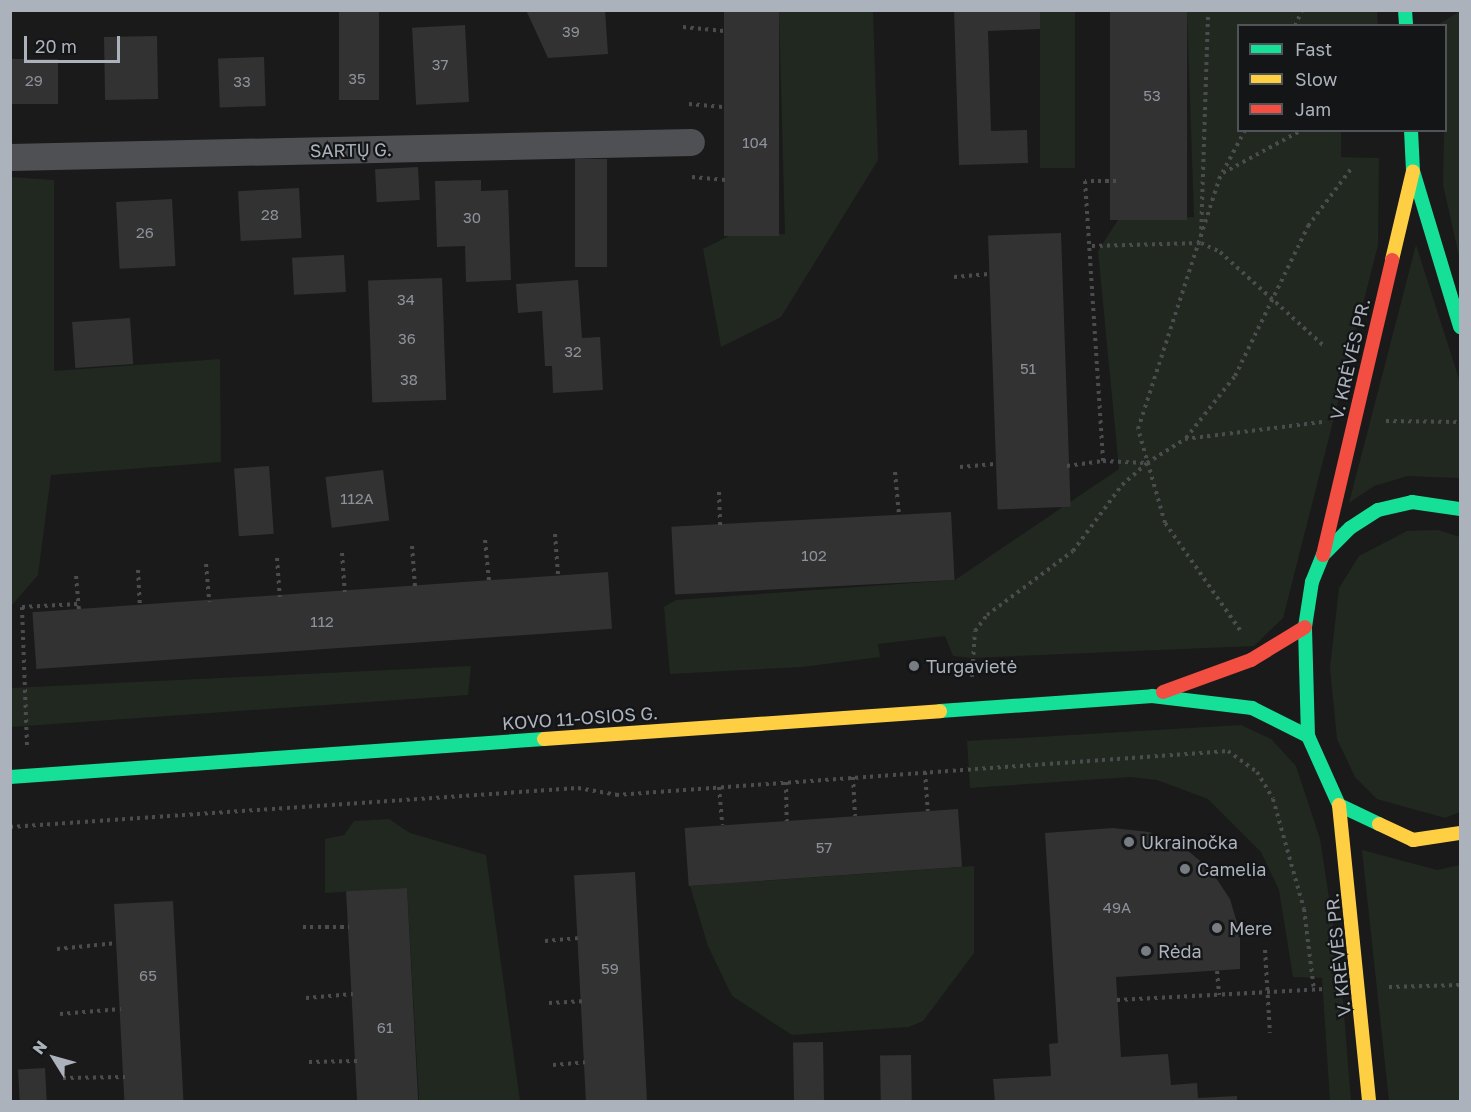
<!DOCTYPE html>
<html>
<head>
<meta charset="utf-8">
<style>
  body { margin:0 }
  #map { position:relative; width:1471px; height:1112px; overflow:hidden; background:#1a1a1b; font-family:"Golos Text",sans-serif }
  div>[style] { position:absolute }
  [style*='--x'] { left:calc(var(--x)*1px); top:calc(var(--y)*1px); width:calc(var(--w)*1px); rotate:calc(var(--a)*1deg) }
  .green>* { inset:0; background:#202820; transform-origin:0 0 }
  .building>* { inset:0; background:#323233; transform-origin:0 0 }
  .path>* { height:4px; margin-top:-2px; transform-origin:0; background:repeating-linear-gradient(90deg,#4a4c4e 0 3px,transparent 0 7.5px) }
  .street>* { height:27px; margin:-13.5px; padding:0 13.5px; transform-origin:13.5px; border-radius:13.5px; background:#4e5054 }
  .fast>* { height:14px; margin:-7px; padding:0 7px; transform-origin:7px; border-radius:7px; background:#16e098 }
  .slow>* { height:14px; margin:-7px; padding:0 7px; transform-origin:7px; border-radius:7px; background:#ffcf43 }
  .jam>* { height:14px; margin:-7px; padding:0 7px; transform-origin:7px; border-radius:7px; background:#f24e42 }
  .dots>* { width:16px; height:16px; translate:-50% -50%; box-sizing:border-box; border:3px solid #141517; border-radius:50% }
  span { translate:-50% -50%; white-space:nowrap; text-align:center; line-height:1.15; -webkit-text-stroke:4.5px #141517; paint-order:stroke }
  .number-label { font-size:15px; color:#8d929a }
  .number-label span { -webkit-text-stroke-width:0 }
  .street-label { font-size:18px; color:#abb2bc }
  .poi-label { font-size:18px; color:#abb2bc }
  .left { translate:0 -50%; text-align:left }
  .frame { position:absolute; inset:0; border:12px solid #abb2bc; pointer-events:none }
  .legend { position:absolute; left:1237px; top:24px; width:210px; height:108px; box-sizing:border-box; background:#141517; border:2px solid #505459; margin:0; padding:8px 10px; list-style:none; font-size:18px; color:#abb2bc }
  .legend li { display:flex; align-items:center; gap:12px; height:30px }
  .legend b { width:30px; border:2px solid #505459 }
  .north { position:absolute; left:24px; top:1028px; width:60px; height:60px; -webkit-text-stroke:4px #141517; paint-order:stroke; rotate:307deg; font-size:16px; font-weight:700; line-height:24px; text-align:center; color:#abb2bc }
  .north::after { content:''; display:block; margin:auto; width:21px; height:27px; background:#abb2bc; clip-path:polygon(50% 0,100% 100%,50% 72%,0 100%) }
  .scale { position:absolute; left:24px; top:36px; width:96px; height:27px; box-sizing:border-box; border:3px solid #abb2bc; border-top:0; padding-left:8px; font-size:18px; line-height:21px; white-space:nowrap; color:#abb2bc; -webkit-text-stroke:4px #141517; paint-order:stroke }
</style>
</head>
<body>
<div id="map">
  <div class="green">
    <i style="clip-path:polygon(779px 11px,873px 11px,878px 160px,781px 317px,721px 347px,703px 249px,729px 236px,785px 234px)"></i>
    <i style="left:1040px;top:11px;width:35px;height:157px"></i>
    <i style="clip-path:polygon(1187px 11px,1377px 11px,1378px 25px,1238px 26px,1238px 130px,1341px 131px,1341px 157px,1379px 158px,1378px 245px,1283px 618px,1254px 646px,971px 658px,953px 656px,945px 636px,878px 644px,880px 657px,802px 667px,670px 674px,664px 607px,676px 600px,955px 580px,1119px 469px,1098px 251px,1118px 220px,1194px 217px)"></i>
    <i style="clip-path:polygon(1460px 11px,1460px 260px,1443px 185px,1446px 26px,1439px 24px)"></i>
    <i style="clip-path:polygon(11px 177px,54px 180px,54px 371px,220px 359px,221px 462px,51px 475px,38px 575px,11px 606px)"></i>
    <i style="clip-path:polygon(1416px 245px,1460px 382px,1460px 478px,1408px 476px,1374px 486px,1349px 503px)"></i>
    <i style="clip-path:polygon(1438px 530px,1460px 537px,1460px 812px,1445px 818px,1377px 799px,1355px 777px,1337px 739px,1330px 668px,1339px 588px,1359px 556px,1407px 531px)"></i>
    <i style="clip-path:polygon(471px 666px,468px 695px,11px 727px,11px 688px)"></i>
    <i style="clip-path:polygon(1241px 725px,1271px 739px,1296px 766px,1320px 839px,1341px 976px,1351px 1101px,1330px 1101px,1322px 978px,1293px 977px,1279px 890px,1261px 852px,1208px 799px,1157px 780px,1130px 777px,970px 788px,967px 741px)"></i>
    <i style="clip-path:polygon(389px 819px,410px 833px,486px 855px,520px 1101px,419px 1101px,407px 888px,325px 893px,325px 839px,344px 835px,354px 821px)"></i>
    <i style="clip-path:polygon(1362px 850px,1437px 870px,1460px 865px,1460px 1101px,1389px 1101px)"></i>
    <i style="clip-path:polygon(974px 866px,974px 953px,923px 1021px,909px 1027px,792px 1035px,732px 996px,708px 946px,690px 886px)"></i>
  </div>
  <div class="building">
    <i style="left:339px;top:10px;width:40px;height:90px"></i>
    <i style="clip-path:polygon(526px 10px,605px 10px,608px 54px,548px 58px)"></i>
    <i style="left:724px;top:10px;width:55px;height:226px"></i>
    <i style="clip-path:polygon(954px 10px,1040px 10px,1040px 29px,988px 31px,991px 131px,1027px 130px,1028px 163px,959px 165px)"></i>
    <i style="left:1110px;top:10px;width:77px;height:210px"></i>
    <i style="left:465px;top:25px;width:77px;height:53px;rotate:87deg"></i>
    <i style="left:157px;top:36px;width:63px;height:53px;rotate:89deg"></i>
    <i style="left:264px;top:57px;width:49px;height:46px;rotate:88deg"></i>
    <i style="left:10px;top:59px;width:48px;height:45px"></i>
    <i style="left:575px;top:159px;width:32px;height:108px"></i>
    <i style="left:418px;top:167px;width:33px;height:43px;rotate:87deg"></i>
    <i style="clip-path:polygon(481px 180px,481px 191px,508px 190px,511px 280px,466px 282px,465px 246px,437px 247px,435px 181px)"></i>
    <i style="left:299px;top:188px;width:50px;height:61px;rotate:87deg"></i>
    <i style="left:172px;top:199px;width:67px;height:56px;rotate:87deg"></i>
    <i style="left:1061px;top:233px;width:274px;height:73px;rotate:88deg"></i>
    <i style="left:344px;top:255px;width:37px;height:52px;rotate:87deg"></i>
    <i style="left:442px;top:278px;width:122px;height:74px;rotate:88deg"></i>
    <i style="clip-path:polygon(578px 280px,582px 338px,600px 337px,603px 390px,553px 393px,552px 366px,545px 366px,542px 311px,518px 313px,516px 284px)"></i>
    <i style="left:130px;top:318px;width:46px;height:58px;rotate:86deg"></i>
    <i style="left:269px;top:466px;width:68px;height:35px;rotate:86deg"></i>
    <i style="left:383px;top:470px;width:51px;height:58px;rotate:83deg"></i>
    <i style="left:951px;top:512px;width:68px;height:280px;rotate:87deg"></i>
    <i style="left:608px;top:572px;width:57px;height:577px;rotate:86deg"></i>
    <i style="left:958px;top:809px;width:58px;height:274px;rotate:86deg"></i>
    <i style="clip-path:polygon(1113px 828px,1149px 832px,1182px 846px,1210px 869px,1230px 899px,1240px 933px,1240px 969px,1116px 977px,1121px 1057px,1168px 1054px,1171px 1085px,1197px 1083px,1198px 1098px,1237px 1096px,1237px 1102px,995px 1102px,993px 1079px,1051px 1076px,1049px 1044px,1058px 1043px,1045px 833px)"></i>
    <i style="left:635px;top:872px;width:230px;height:61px;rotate:87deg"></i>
    <i style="left:407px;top:888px;width:214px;height:61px;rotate:87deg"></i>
    <i style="left:173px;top:901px;width:201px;height:59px;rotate:87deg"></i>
    <i style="left:823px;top:1042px;width:60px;height:30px;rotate:89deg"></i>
    <i style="left:911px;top:1055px;width:47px;height:31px;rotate:89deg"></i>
    <i style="left:45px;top:1068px;width:34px;height:27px;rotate:87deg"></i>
  </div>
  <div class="path">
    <i style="--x:1295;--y:26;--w:17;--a:-66"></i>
    <i style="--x:683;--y:27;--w:41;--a:5.6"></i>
    <i style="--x:689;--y:104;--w:37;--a:5"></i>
    <i style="--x:1223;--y:173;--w:90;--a:-28.6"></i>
    <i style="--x:692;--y:177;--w:36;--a:5"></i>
    <i style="--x:1116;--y:181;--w:31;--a:180"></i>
    <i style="--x:1085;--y:181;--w:281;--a:86.3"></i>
    <i style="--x:1103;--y:461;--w:43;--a:2.7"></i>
    <i style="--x:1201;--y:237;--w:227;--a:-88.2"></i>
    <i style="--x:1092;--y:246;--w:109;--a:-1.6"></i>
    <i style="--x:1201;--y:243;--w:21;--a:25"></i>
    <i style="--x:1220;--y:252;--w:139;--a:42.1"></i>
    <i style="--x:954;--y:277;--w:35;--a:-5"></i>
    <i style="--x:1386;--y:421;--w:74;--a:0.8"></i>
    <i style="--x:1186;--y:438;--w:79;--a:-51.7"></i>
    <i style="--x:1235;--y:376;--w:167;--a:-64"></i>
    <i style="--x:1308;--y:226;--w:71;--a:-53"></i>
    <i style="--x:1067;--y:466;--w:36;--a:-8"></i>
    <i style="--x:960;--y:467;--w:35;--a:-5"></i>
    <i style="--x:895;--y:472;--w:43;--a:84.7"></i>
    <i style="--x:719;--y:492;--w:36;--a:88"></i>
    <i style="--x:555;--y:534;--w:41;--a:85.8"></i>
    <i style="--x:485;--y:540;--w:41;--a:84.4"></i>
    <i style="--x:412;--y:546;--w:41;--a:85.8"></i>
    <i style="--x:342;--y:553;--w:39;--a:86"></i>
    <i style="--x:277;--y:558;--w:39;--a:86"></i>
    <i style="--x:206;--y:564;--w:38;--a:85"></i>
    <i style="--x:138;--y:570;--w:37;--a:87"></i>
    <i style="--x:76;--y:576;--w:36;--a:85"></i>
    <i style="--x:1240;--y:630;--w:131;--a:-125"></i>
    <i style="--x:1165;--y:523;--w:98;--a:-106"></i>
    <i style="--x:1138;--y:429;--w:263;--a:-72"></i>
    <i style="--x:1219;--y:179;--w:55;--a:-62"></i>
    <i style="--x:972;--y:677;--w:46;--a:-86.3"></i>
    <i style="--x:975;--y:631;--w:20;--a:-53"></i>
    <i style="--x:987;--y:615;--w:107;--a:-36.7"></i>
    <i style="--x:1073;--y:551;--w:82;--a:-53.4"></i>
    <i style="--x:1122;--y:485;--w:33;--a:-41"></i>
    <i style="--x:1147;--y:463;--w:45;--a:-32.3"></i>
    <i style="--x:1185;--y:439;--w:138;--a:-7.1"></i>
    <i style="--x:27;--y:745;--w:138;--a:-92.1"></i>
    <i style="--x:22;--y:607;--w:56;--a:-3.1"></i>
    <i style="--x:925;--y:772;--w:39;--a:86"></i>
    <i style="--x:853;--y:777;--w:39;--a:87"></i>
    <i style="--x:786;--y:782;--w:39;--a:89"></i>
    <i style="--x:719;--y:787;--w:38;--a:85"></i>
    <i style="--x:10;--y:827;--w:569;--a:-3.93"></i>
    <i style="--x:578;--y:788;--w:39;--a:10"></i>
    <i style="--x:616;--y:795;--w:614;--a:-4.11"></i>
    <i style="--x:1228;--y:751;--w:36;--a:36"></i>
    <i style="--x:1257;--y:772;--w:31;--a:59"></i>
    <i style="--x:1273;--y:799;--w:114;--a:74.3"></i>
    <i style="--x:1304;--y:909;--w:82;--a:83"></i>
    <i style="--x:303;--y:927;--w:46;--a:0"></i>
    <i style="--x:545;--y:941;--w:33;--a:-5"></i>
    <i style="--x:57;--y:949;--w:60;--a:-5.7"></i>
    <i style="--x:1265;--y:950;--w:83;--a:86.6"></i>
    <i style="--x:1217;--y:971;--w:24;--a:85"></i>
    <i style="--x:1389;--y:987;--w:71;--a:-1.6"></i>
    <i style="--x:306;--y:998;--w:47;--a:-4.9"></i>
    <i style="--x:1117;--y:1000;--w:208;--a:-3"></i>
    <i style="--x:549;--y:1003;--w:33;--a:-3"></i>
    <i style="--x:60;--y:1014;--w:61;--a:-4.7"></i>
    <i style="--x:309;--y:1062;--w:48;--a:-1.2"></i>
    <i style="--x:553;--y:1065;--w:32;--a:-5"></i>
    <i style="--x:63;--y:1078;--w:62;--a:-0.9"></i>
  </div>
  <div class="street">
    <i style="--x:10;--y:157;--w:681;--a:-1.26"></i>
  </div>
  <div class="fast">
    <i style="--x:1405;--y:10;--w:16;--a:86"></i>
    <i style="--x:1411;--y:130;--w:41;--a:87.2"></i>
    <i style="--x:1413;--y:171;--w:163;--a:73.2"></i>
    <i style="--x:940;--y:711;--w:213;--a:-4"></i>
    <i style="--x:1152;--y:696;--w:101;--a:6.8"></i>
    <i style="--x:1252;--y:708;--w:63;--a:26.6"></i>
    <i style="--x:10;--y:777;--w:535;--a:-4.07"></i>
    <i style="--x:1379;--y:824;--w:44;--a:-154.6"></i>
    <i style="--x:1339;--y:805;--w:76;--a:-114.2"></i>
    <i style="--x:1308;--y:736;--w:109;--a:-91.6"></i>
    <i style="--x:1305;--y:627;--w:46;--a:-81.2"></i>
    <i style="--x:1312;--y:582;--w:29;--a:-68"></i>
    <i style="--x:1323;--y:555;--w:38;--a:-45"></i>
    <i style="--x:1350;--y:528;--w:33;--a:-33"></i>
    <i style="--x:1378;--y:510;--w:35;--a:-13"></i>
    <i style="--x:1412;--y:502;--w:49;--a:8.3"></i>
  </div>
  <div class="slow">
    <i style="--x:1392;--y:260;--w:91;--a:-76.7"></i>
    <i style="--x:544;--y:739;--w:397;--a:-4"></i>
    <i style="--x:1339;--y:805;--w:299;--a:84.2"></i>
    <i style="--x:1379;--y:824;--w:38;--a:25"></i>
    <i style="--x:1413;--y:840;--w:48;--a:-8.5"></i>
  </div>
  <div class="jam">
    <i style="--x:1323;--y:555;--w:303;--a:-76.8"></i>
    <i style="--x:1163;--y:692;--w:94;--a:-20"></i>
    <i style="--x:1251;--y:660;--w:63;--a:-31.4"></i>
  </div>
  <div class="dots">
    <i style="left:914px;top:666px;background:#787d84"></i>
    <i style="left:1129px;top:842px;background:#787d84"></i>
    <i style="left:1185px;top:869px;background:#787d84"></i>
    <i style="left:1217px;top:928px;background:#787d84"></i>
    <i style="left:1146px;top:951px;background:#787d84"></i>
  </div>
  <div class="number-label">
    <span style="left:571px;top:32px">39</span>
    <span style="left:440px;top:65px">37</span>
    <span style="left:357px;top:79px">35</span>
    <span style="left:34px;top:81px">29</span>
    <span style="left:242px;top:82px">33</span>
    <span style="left:1152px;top:96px">53</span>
    <span style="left:755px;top:143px">104</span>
    <span style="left:270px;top:215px">28</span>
    <span style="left:472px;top:218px">30</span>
    <span style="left:145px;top:233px">26</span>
    <span style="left:406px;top:300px">34</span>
    <span style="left:407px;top:339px">36</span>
    <span style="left:573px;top:352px">32</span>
    <span style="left:1028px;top:369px">51</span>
    <span style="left:409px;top:380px">38</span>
    <span style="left:357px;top:499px">112A</span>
    <span style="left:814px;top:556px">102</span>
    <span style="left:322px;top:622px">112</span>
    <span style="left:824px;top:848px">57</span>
    <span style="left:1117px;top:908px">49A</span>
    <span style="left:610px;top:969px">59</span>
    <span style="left:148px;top:976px">65</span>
    <span style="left:385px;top:1028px">61</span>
  </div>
  <div class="street-label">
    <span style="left:351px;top:150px;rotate:-1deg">SARTŲ G.</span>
    <span style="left:1350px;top:359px;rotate:-77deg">V. KRĖVĖS PR.</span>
    <span style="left:580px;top:718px;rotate:-4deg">KOVO 11-OSIOS G.</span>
    <span style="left:1338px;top:955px;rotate:-96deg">V. KRĖVĖS PR.</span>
  </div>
  <div class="poi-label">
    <span class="left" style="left:926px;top:666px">Turgavietė</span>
    <span class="left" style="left:1141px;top:842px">Ukrainočka</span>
    <span class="left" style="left:1197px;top:869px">Camelia</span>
    <span class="left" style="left:1229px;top:928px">Mere</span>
    <span class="left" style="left:1158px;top:951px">Rėda</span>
  </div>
  <div class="frame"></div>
  <ul class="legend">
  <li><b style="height:8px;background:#16e098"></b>Fast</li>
  <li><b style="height:8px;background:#ffcf43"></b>Slow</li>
  <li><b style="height:8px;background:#f24e42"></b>Jam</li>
  </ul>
  <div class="north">N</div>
  <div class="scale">20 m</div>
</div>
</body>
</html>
